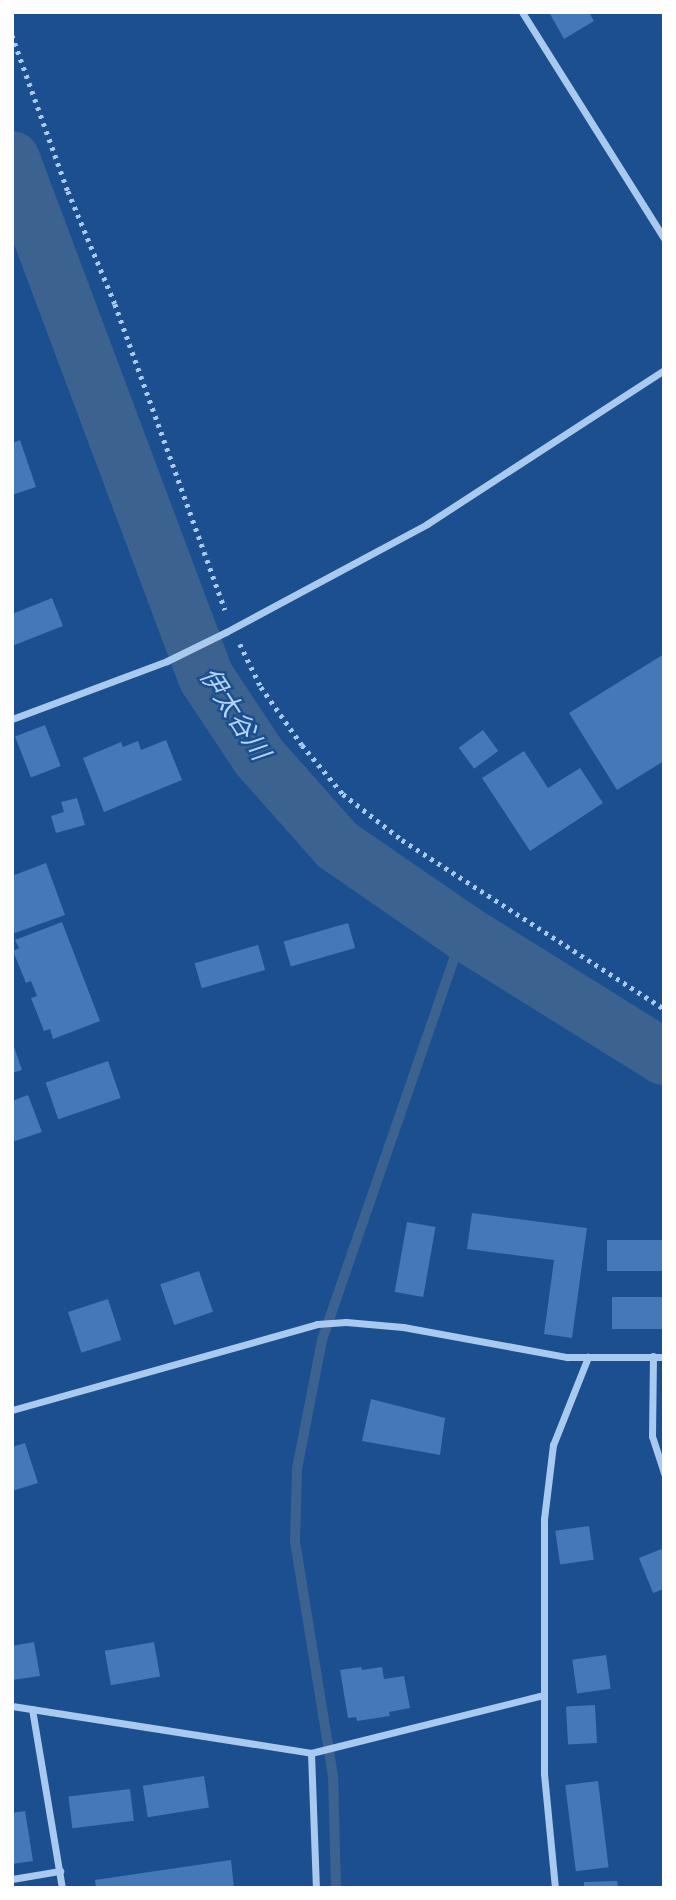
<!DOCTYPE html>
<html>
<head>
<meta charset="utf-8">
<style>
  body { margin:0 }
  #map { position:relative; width:676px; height:1900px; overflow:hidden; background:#1b4f8f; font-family:"Work Sans","Noto Sans JP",sans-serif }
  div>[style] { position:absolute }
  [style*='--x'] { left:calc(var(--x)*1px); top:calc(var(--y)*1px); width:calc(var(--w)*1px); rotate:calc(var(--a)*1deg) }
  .stream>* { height:10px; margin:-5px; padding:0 5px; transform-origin:5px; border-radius:5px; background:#3c6290 }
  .river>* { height:56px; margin:-28px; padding:0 28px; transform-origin:28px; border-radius:28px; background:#3c6290 }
  .building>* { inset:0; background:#4478b7; transform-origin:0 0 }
  .path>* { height:4.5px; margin-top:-2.25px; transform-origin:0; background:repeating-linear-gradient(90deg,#a9c9ee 0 3.5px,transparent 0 8.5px) }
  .minor>* { height:7px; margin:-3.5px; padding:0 3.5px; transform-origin:3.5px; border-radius:3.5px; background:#a9c9ee }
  span { translate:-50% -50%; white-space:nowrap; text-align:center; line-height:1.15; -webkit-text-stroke:5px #1b4f8f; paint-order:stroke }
  .water-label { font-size:26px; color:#b5d3f5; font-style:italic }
  .frame { position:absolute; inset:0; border:14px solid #fff; pointer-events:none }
</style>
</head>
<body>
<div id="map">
  <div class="stream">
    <i style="--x:336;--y:1888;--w:112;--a:-91.5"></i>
    <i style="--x:333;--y:1776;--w:238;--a:-99.2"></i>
    <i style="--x:295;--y:1541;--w:72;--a:-88.4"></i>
    <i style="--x:297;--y:1469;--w:131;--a:-79"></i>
    <i style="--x:322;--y:1340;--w:432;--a:-70.9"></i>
  </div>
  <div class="river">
    <i style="--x:12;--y:159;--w:553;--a:69.47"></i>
    <i style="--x:206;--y:677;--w:96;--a:56.5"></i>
    <i style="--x:259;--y:757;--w:118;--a:48.4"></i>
    <i style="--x:337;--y:845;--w:153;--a:34.6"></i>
    <i style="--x:463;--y:932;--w:237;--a:31.9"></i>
  </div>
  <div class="building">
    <i style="clip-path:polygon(549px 12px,589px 12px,594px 21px,564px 39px)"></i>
    <i style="clip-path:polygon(20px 440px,36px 487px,12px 495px,12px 443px)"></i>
    <i style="clip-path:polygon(52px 598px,63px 626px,12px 646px,12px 614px)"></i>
    <i style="clip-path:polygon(664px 654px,664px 761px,617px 790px,569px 713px)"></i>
    <i style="left:45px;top:725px;width:44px;height:32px;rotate:69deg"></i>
    <i style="left:483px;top:730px;width:26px;height:30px;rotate:54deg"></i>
    <i style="clip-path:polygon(166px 740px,182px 780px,104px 812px,83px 758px,121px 742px,123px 747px,138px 741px,141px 750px)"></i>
    <i style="clip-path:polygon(524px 751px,548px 788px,580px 768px,603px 803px,530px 851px,482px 778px)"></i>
    <i style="clip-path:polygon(77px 798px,85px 825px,56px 833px,51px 816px,64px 812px,61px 802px)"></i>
    <i style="clip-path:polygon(46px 863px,65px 915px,12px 934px,12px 876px)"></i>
    <i style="clip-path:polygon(62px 922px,100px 1021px,53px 1039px,50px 1029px,44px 1031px,31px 998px,37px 996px,31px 981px,26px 983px,13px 951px,19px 948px,15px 940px)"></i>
    <i style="left:348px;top:923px;width:26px;height:67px;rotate:74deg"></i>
    <i style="left:258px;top:945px;width:26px;height:66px;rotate:74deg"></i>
    <i style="clip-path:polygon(12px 1041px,22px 1070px,12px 1073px)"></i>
    <i style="left:108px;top:1061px;width:39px;height:66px;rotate:71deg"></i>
    <i style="clip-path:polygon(28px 1095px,42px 1132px,12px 1142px,12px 1101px)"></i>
    <i style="clip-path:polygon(472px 1213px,587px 1228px,572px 1338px,544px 1334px,554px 1260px,467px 1249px)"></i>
    <i style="left:407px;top:1222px;width:29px;height:71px;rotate:10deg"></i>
    <i style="left:664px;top:1240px;width:31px;height:57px;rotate:90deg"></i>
    <i style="left:199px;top:1271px;width:43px;height:41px;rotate:71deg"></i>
    <i style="left:664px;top:1297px;width:32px;height:52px;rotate:90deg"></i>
    <i style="left:108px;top:1299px;width:43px;height:42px;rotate:72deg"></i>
    <i style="clip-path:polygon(371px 1399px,445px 1418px,440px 1455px,362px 1441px)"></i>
    <i style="clip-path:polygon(25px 1443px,38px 1483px,12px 1491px,12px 1447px)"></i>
    <i style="left:589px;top:1526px;width:34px;height:34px;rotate:82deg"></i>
    <i style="clip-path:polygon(664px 1548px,664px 1589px,653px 1593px,639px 1558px)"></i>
    <i style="clip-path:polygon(34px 1642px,40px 1676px,12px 1680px,12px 1646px)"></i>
    <i style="left:154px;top:1642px;width:35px;height:50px;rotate:80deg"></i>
    <i style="left:606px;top:1655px;width:34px;height:34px;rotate:82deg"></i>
    <i style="clip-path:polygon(361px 1667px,362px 1670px,382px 1667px,384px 1679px,404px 1676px,410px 1708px,389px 1712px,390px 1716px,357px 1721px,356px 1717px,348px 1718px,340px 1670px)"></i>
    <i style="left:595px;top:1705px;width:38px;height:29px;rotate:87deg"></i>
    <i style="left:204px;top:1776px;width:32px;height:62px;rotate:81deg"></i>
    <i style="left:598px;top:1781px;width:87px;height:33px;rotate:83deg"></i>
    <i style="left:130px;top:1789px;width:32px;height:62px;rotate:83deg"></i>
    <i style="clip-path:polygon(25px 1811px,33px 1861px,12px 1864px,12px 1813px)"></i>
    <i style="clip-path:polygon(231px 1860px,234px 1888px,96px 1888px,95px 1880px)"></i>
    <i style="clip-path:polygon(617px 1881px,618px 1888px,584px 1888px,584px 1882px)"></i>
  </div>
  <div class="path">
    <i style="--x:12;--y:35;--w:166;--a:70.3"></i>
    <i style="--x:68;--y:191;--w:122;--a:67.4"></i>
    <i style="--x:115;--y:304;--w:325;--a:70.2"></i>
    <i style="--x:240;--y:644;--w:48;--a:64"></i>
    <i style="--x:261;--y:687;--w:71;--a:54.7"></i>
    <i style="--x:302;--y:745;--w:64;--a:50.1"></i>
    <i style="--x:343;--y:794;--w:75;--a:37.9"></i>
    <i style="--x:402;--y:840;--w:312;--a:32.8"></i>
  </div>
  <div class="minor">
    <i style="--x:522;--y:12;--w:267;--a:57.9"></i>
    <i style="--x:12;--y:719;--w:165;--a:-20.5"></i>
    <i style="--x:167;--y:661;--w:66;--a:-26.2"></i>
    <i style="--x:226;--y:632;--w:228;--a:-28.2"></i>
    <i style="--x:427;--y:524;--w:283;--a:-33"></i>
    <i style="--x:653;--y:1356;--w:80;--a:90.7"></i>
    <i style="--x:652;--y:1436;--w:40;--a:72"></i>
    <i style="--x:12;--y:1410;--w:317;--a:-15.7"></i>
    <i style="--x:317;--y:1324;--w:29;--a:-4"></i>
    <i style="--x:346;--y:1322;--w:57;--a:5"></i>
    <i style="--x:403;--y:1327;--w:167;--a:10.4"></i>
    <i style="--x:567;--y:1357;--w:97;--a:0"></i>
    <i style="--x:12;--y:1706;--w:303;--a:8.9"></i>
    <i style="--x:311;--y:1753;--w:240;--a:-14"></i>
    <i style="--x:32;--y:1709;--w:181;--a:80.5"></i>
    <i style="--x:311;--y:1753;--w:135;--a:87.9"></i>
    <i style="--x:12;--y:1879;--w:49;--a:-9.5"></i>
    <i style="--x:555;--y:1888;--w:115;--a:-95.5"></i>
    <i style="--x:544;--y:1774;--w:255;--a:-90"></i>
    <i style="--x:544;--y:1519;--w:75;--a:-83.1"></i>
    <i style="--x:553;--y:1445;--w:95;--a:-68.3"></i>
  </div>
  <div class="water-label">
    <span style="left:234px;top:714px;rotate:57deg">伊太谷川</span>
  </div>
  <div class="frame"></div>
</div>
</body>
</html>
